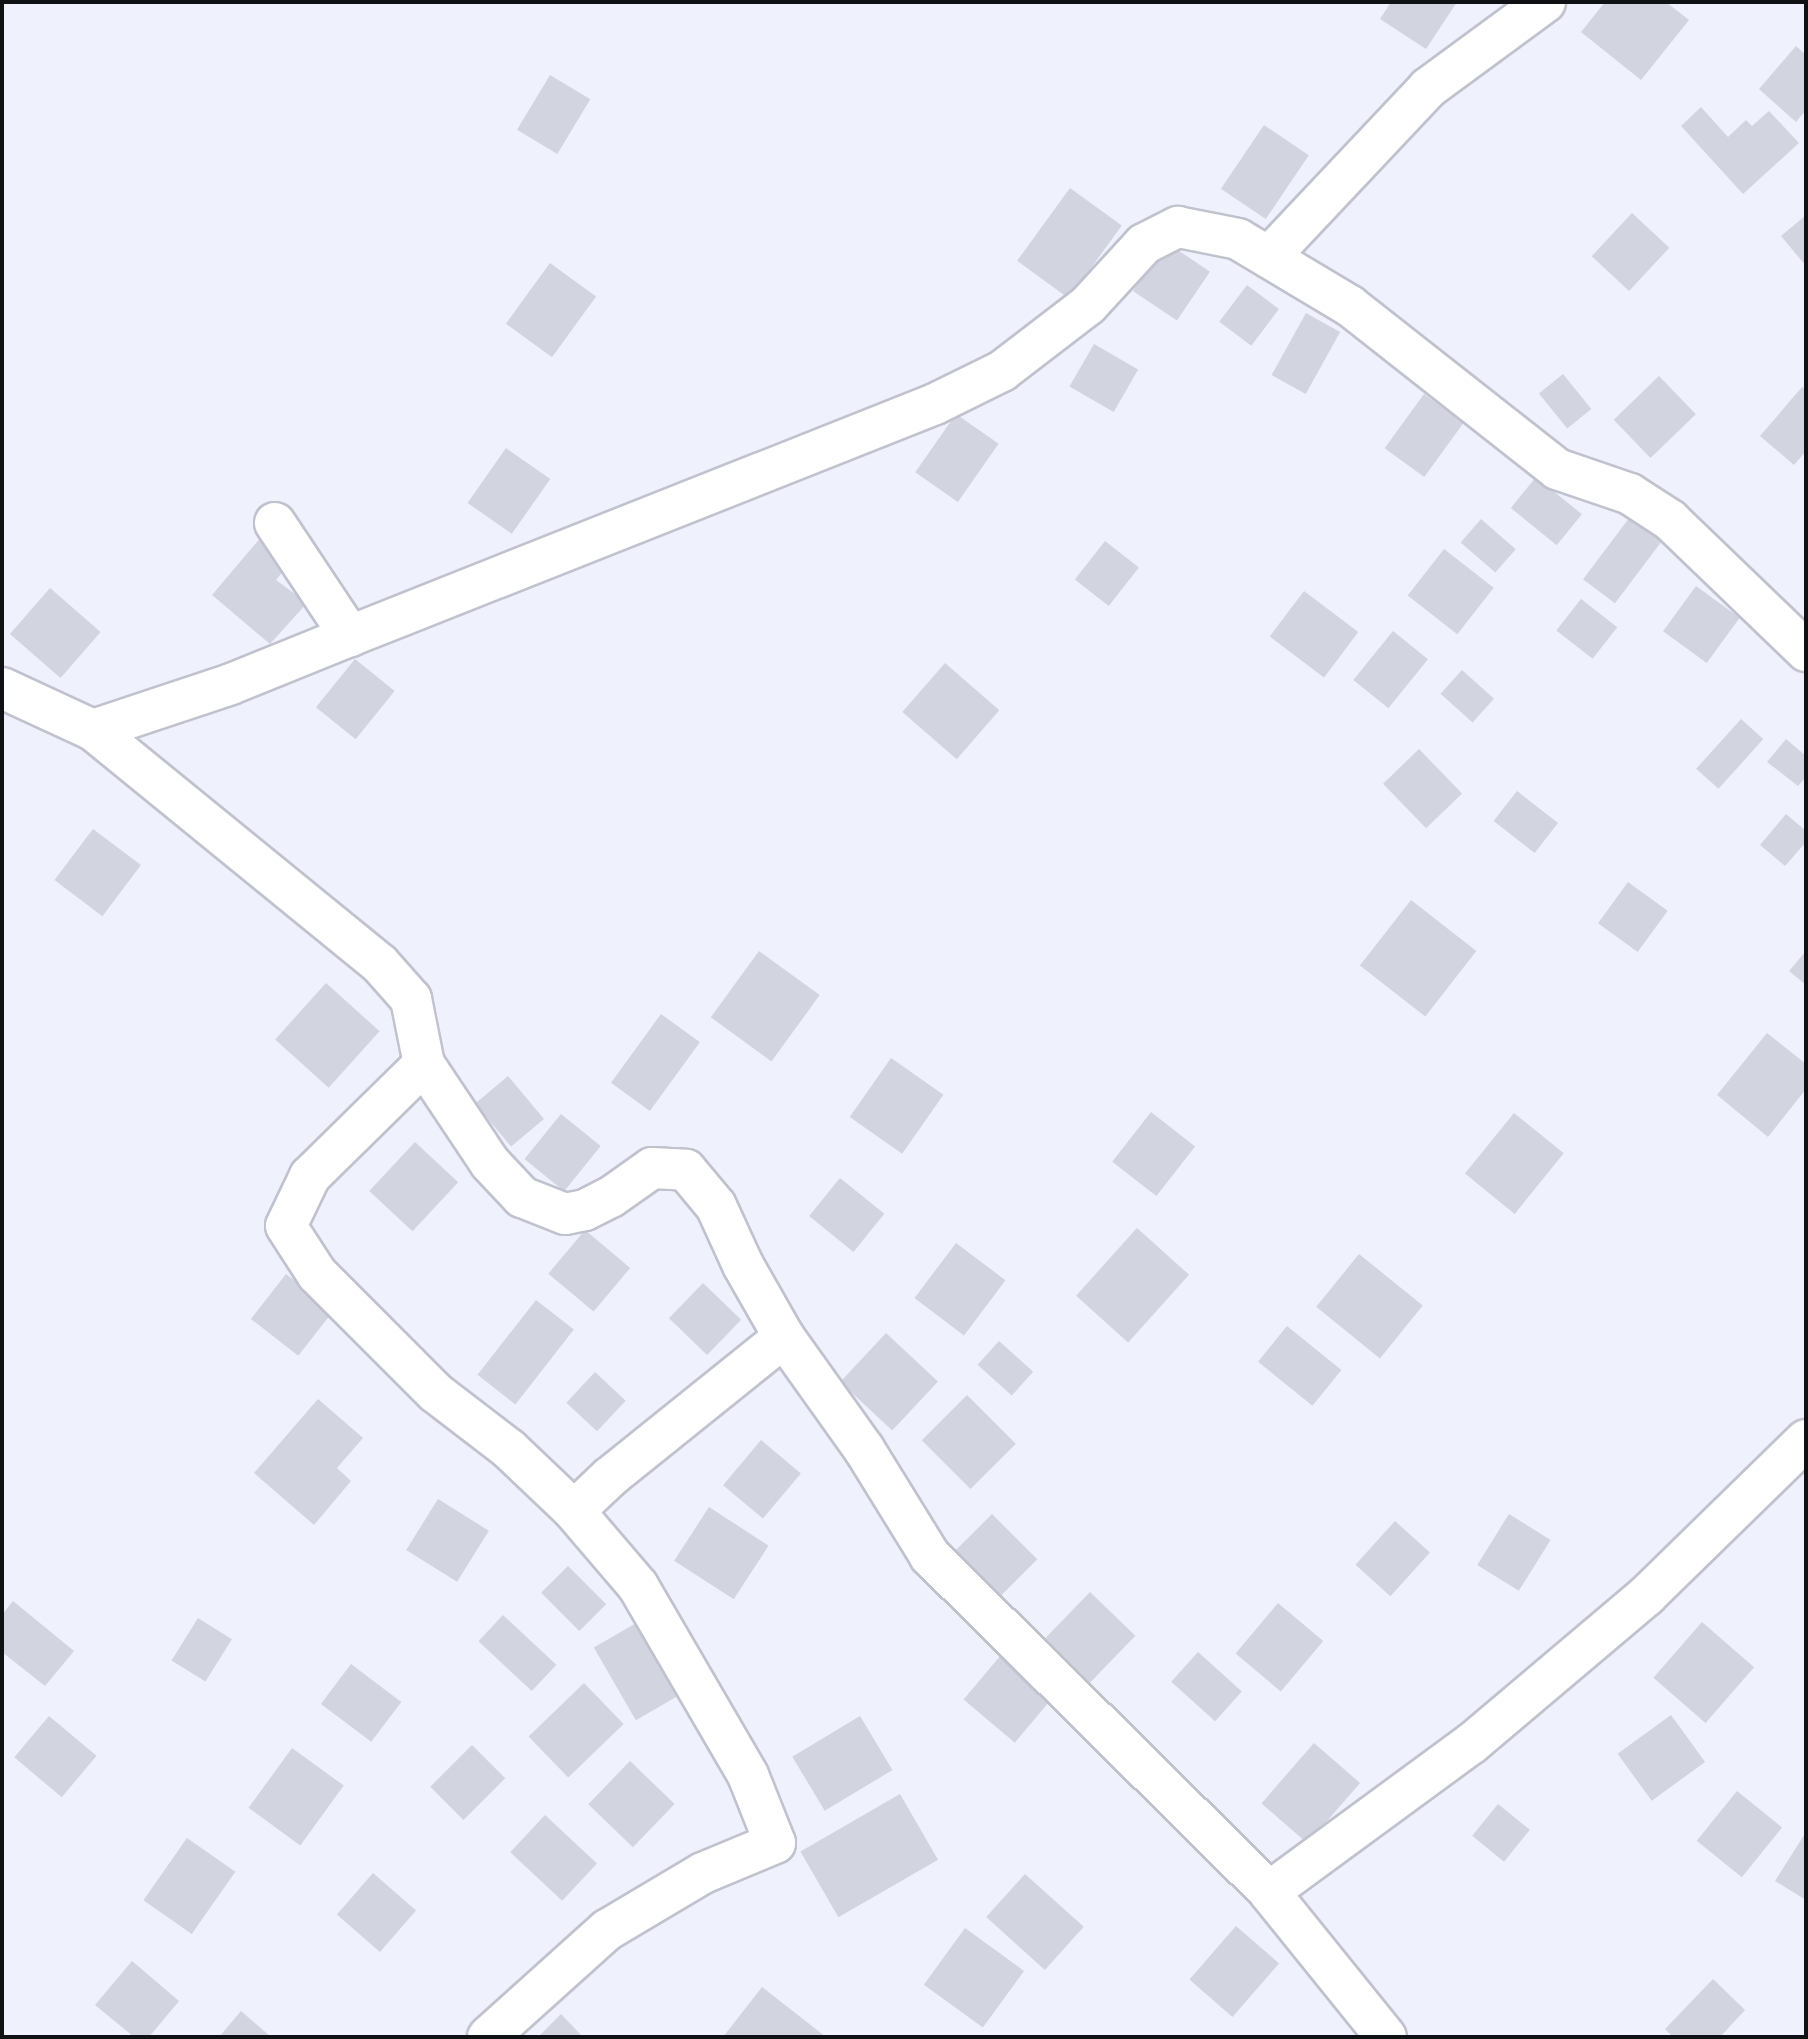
<!DOCTYPE html>
<html>
<head>
<meta charset="utf-8">
<style>
  body { margin:0 }
  #map { position:relative; width:1808px; height:2039px; overflow:hidden; background:#eff1fd; font-family:Cabin,sans-serif }
  div>[style] { position:absolute }
  [style*='--x'] { left:calc(var(--x)*1px); top:calc(var(--y)*1px); width:calc(var(--w)*1px); rotate:calc(var(--a)*1deg) }
  .building>* { inset:0; background:#d2d4e0; transform-origin:0 0 }
  .roads { filter:drop-shadow(2px 0 #c0c2ce) drop-shadow(-2px 0 #c0c2ce) drop-shadow(0 2px #c0c2ce) drop-shadow(0 -2px #c0c2ce) }
  .minor>* { height:40px; margin:-20px; padding:0 20px; transform-origin:20px; border-radius:20px; background:#fff }
  span { translate:-50% -50%; white-space:nowrap; text-align:center; line-height:1.15; -webkit-text-stroke:6px #eff1fd; paint-order:stroke }
  .frame { position:absolute; inset:0; border:4px solid #101115; pointer-events:none }
</style>
</head>
<body>
<div id="map">
  <div class="building">
    <i style="clip-path:polygon(1391px 2px,1457px 2px,1426px 49px,1380px 19px)"></i>
    <i style="clip-path:polygon(1605px 2px,1666px 2px,1689px 20px,1641px 80px,1581px 32px)"></i>
    <i style="clip-path:polygon(1796px 46px,1806px 55px,1806px 110px,1796px 122px,1759px 89px)"></i>
    <i style="left:550px;top:75px;width:47px;height:64px;rotate:31deg"></i>
    <i style="clip-path:polygon(1701px 107px,1728px 137px,1746px 120px,1752px 126px,1769px 111px,1799px 143px,1743px 194px,1681px 126px)"></i>
    <i style="left:1264px;top:125px;width:54px;height:77px;rotate:34deg"></i>
    <i style="left:1070px;top:188px;width:64px;height:90px;rotate:36deg"></i>
    <i style="left:1632px;top:213px;width:51px;height:59px;rotate:43deg"></i>
    <i style="clip-path:polygon(1806px 215px,1806px 266px,1781px 236px)"></i>
    <i style="left:1166px;top:242px;width:53px;height:59px;rotate:34deg"></i>
    <i style="left:550px;top:263px;width:57px;height:75px;rotate:36deg"></i>
    <i style="left:1247px;top:285px;width:40px;height:46px;rotate:37deg"></i>
    <i style="left:1306px;top:313px;width:39px;height:71px;rotate:29deg"></i>
    <i style="left:1094px;top:344px;width:51px;height:49px;rotate:30deg"></i>
    <i style="left:1563px;top:374px;width:45px;height:31px;rotate:51deg"></i>
    <i style="left:1659px;top:376px;width:53px;height:63px;rotate:46deg"></i>
    <i style="clip-path:polygon(1802px 387px,1806px 390px,1806px 451px,1794px 465px,1760px 436px)"></i>
    <i style="left:1424px;top:394px;width:49px;height:67px;rotate:36deg"></i>
    <i style="left:956px;top:414px;width:52px;height:71px;rotate:35deg"></i>
    <i style="left:506px;top:448px;width:54px;height:67px;rotate:35deg"></i>
    <i style="left:1536px;top:477px;width:59px;height:40px;rotate:39deg"></i>
    <i style="left:1630px;top:517px;width:40px;height:78px;rotate:37deg"></i>
    <i style="left:1481px;top:519px;width:46px;height:31px;rotate:41deg"></i>
    <i style="clip-path:polygon(262px 536px,289px 564px,276px 580px,307px 603px,270px 644px,212px 595px)"></i>
    <i style="left:1105px;top:541px;width:43px;height:49px;rotate:38deg"></i>
    <i style="left:1444px;top:549px;width:63px;height:59px;rotate:38deg"></i>
    <i style="left:1696px;top:586px;width:54px;height:56px;rotate:36deg"></i>
    <i style="left:50px;top:588px;width:67px;height:61px;rotate:41deg"></i>
    <i style="left:1304px;top:591px;width:68px;height:57px;rotate:37deg"></i>
    <i style="left:1581px;top:599px;width:46px;height:40px;rotate:38deg"></i>
    <i style="left:1393px;top:631px;width:45px;height:63px;rotate:39deg"></i>
    <i style="left:355px;top:659px;width:51px;height:62px;rotate:39deg"></i>
    <i style="left:945px;top:663px;width:72px;height:65px;rotate:41deg"></i>
    <i style="left:1462px;top:670px;width:43px;height:32px;rotate:42deg"></i>
    <i style="left:1741px;top:719px;width:30px;height:67px;rotate:42deg"></i>
    <i style="clip-path:polygon(1786px 739px,1806px 756px,1806px 777px,1798px 786px,1767px 762px)"></i>
    <i style="left:1419px;top:749px;width:62px;height:50px;rotate:46deg"></i>
    <i style="left:1517px;top:791px;width:52px;height:38px;rotate:38deg"></i>
    <i style="clip-path:polygon(1786px 814px,1806px 831px,1806px 842px,1785px 866px,1760px 845px)"></i>
    <i style="left:93px;top:829px;width:60px;height:64px;rotate:37deg"></i>
    <i style="left:1628px;top:882px;width:49px;height:51px;rotate:36deg"></i>
    <i style="left:1411px;top:900px;width:83px;height:83px;rotate:38deg"></i>
    <i style="left:759px;top:951px;width:75px;height:82px;rotate:36deg"></i>
    <i style="clip-path:polygon(1806px 951px,1806px 985px,1789px 971px)"></i>
    <i style="left:326px;top:983px;width:72px;height:76px;rotate:42deg"></i>
    <i style="left:661px;top:1014px;width:48px;height:85px;rotate:36deg"></i>
    <i style="clip-path:polygon(1767px 1033px,1806px 1064px,1806px 1089px,1768px 1137px,1717px 1095px)"></i>
    <i style="left:891px;top:1058px;width:64px;height:72px;rotate:35deg"></i>
    <i style="left:508px;top:1076px;width:56px;height:43px;rotate:50deg"></i>
    <i style="left:1151px;top:1112px;width:56px;height:63px;rotate:38deg"></i>
    <i style="left:1514px;top:1113px;width:64px;height:78px;rotate:39deg"></i>
    <i style="left:561px;top:1114px;width:51px;height:58px;rotate:39deg"></i>
    <i style="left:415px;top:1142px;width:59px;height:67px;rotate:43deg"></i>
    <i style="left:840px;top:1178px;width:57px;height:49px;rotate:39deg"></i>
    <i style="left:1137px;top:1228px;width:70px;height:91px;rotate:42deg"></i>
    <i style="left:585px;top:1230px;width:59px;height:57px;rotate:40deg"></i>
    <i style="left:956px;top:1243px;width:62px;height:69px;rotate:37deg"></i>
    <i style="left:1359px;top:1254px;width:82px;height:68px;rotate:39deg"></i>
    <i style="left:286px;top:1274px;width:60px;height:57px;rotate:38deg"></i>
    <i style="left:703px;top:1283px;width:53px;height:49px;rotate:44deg"></i>
    <i style="left:536px;top:1300px;width:48px;height:95px;rotate:38deg"></i>
    <i style="left:1287px;top:1326px;width:70px;height:46px;rotate:39deg"></i>
    <i style="left:886px;top:1333px;width:71px;height:67px;rotate:43deg"></i>
    <i style="left:999px;top:1341px;width:46px;height:32px;rotate:42deg"></i>
    <i style="left:595px;top:1372px;width:42px;height:42px;rotate:43deg"></i>
    <i style="left:967px;top:1395px;width:69px;height:64px;rotate:45deg"></i>
    <i style="clip-path:polygon(318px 1399px,363px 1438px,337px 1468px,351px 1481px,314px 1525px,254px 1473px)"></i>
    <i style="left:761px;top:1440px;width:52px;height:59px;rotate:40deg"></i>
    <i style="left:438px;top:1499px;width:60px;height:60px;rotate:32deg"></i>
    <i style="left:709px;top:1507px;width:71px;height:64px;rotate:33deg"></i>
    <i style="left:992px;top:1514px;width:64px;height:57px;rotate:45deg"></i>
    <i style="left:1509px;top:1514px;width:49px;height:60px;rotate:32deg"></i>
    <i style="left:1395px;top:1521px;width:47px;height:59px;rotate:42deg"></i>
    <i style="left:568px;top:1566px;width:54px;height:38px;rotate:45deg"></i>
    <i style="left:1090px;top:1592px;width:63px;height:72px;rotate:44deg"></i>
    <i style="clip-path:polygon(13px 1601px,74px 1651px,45px 1686px,2px 1652px,2px 1615px)"></i>
    <i style="left:1278px;top:1603px;width:59px;height:66px;rotate:40deg"></i>
    <i style="left:503px;top:1615px;width:73px;height:36px;rotate:43deg"></i>
    <i style="left:198px;top:1618px;width:40px;height:50px;rotate:32deg"></i>
    <i style="left:638px;top:1622px;width:84px;height:51px;rotate:60deg"></i>
    <i style="left:1702px;top:1622px;width:69px;height:74px;rotate:41deg"></i>
    <i style="left:1006px;top:1649px;width:67px;height:66px;rotate:40deg"></i>
    <i style="left:1198px;top:1652px;width:59px;height:40px;rotate:42deg"></i>
    <i style="left:351px;top:1664px;width:63px;height:50px;rotate:37deg"></i>
    <i style="left:584px;top:1683px;width:57px;height:77px;rotate:46deg"></i>
    <i style="left:1671px;top:1715px;width:58px;height:66px;rotate:54deg"></i>
    <i style="left:49px;top:1716px;width:62px;height:54px;rotate:40deg"></i>
    <i style="left:860px;top:1716px;width:63px;height:79px;rotate:59deg"></i>
    <i style="left:1314px;top:1743px;width:61px;height:80px;rotate:41deg"></i>
    <i style="left:472px;top:1745px;width:47px;height:59px;rotate:45deg"></i>
    <i style="left:292px;top:1748px;width:64px;height:74px;rotate:36deg"></i>
    <i style="left:630px;top:1761px;width:62px;height:60px;rotate:44deg"></i>
    <i style="left:1737px;top:1791px;width:58px;height:64px;rotate:39deg"></i>
    <i style="left:900px;top:1794px;width:76px;height:115px;rotate:60deg"></i>
    <i style="left:1498px;top:1804px;width:41px;height:41px;rotate:39deg"></i>
    <i style="left:545px;top:1815px;width:71px;height:51px;rotate:43deg"></i>
    <i style="clip-path:polygon(1806px 1832px,1806px 1900px,1775px 1881px)"></i>
    <i style="left:187px;top:1838px;width:59px;height:76px;rotate:35deg"></i>
    <i style="left:373px;top:1873px;width:57px;height:55px;rotate:41deg"></i>
    <i style="left:1025px;top:1874px;width:79px;height:58px;rotate:42deg"></i>
    <i style="left:1236px;top:1926px;width:57px;height:71px;rotate:41deg"></i>
    <i style="left:965px;top:1928px;width:73px;height:70px;rotate:36deg"></i>
    <i style="clip-path:polygon(132px 1961px,179px 2001px,149px 2037px,134px 2037px,95px 2005px)"></i>
    <i style="clip-path:polygon(1713px 1979px,1745px 2010px,1720px 2037px,1673px 2037px,1665px 2029px)"></i>
    <i style="clip-path:polygon(762px 1987px,826px 2037px,723px 2037px)"></i>
    <i style="clip-path:polygon(241px 2011px,271px 2037px,219px 2037px)"></i>
    <i style="clip-path:polygon(561px 2014px,583px 2037px,538px 2037px)"></i>
  </div>
  <div class="roads">
    <div class="minor">
      <i style="--x:1269;--y:257;--w:232;--a:-46.7"></i>
      <i style="--x:1428;--y:88;--w:145;--a:-36.3"></i>
      <i style="--x:275;--y:523;--w:136;--a:56.4"></i>
      <i style="--x:350;--y:636;--w:629;--a:-21.63"></i>
      <i style="--x:935;--y:404;--w:75;--a:-26.2"></i>
      <i style="--x:1002;--y:371;--w:108;--a:-37.5"></i>
      <i style="--x:1088;--y:305;--w:83;--a:-47.4"></i>
      <i style="--x:1144;--y:244;--w:38;--a:-27"></i>
      <i style="--x:1178;--y:227;--w:61;--a:11.3"></i>
      <i style="--x:1238;--y:239;--w:131;--a:30.9"></i>
      <i style="--x:1350;--y:306;--w:263;--a:38.2"></i>
      <i style="--x:1557;--y:469;--w:77;--a:18.9"></i>
      <i style="--x:1630;--y:494;--w:48;--a:33"></i>
      <i style="--x:1670;--y:520;--w:189;--a:43.9"></i>
      <i style="--x:2;--y:688;--w:100;--a:24.8"></i>
      <i style="--x:93;--y:730;--w:370;--a:39.2"></i>
      <i style="--x:380;--y:964;--w:47;--a:48.5"></i>
      <i style="--x:411;--y:999;--w:66;--a:78.7"></i>
      <i style="--x:424;--y:1064;--w:119;--a:56.3"></i>
      <i style="--x:490;--y:1163;--w:47;--a:46.7"></i>
      <i style="--x:522;--y:1197;--w:46;--a:21.6"></i>
      <i style="--x:565;--y:1214;--w:20;--a:-11"></i>
      <i style="--x:585;--y:1210;--w:29;--a:-27"></i>
      <i style="--x:611;--y:1197;--w:50;--a:-35.3"></i>
      <i style="--x:652;--y:1168;--w:34;--a:3"></i>
      <i style="--x:686;--y:1170;--w:47;--a:50.2"></i>
      <i style="--x:716;--y:1206;--w:65;--a:65.4"></i>
      <i style="--x:743;--y:1265;--w:83;--a:60.3"></i>
      <i style="--x:784;--y:1337;--w:138;--a:54.5"></i>
      <i style="--x:864;--y:1449;--w:126;--a:58.3"></i>
      <i style="--x:930;--y:1556;--w:477;--a:44.7"></i>
      <i style="--x:1269;--y:1892;--w:186;--a:51.1"></i>
      <i style="--x:93;--y:730;--w:145;--a:-18.4"></i>
      <i style="--x:231;--y:684;--w:128;--a:-22"></i>
      <i style="--x:424;--y:1064;--w:160;--a:135.5"></i>
      <i style="--x:310;--y:1176;--w:55;--a:115.6"></i>
      <i style="--x:286;--y:1226;--w:57;--a:57.1"></i>
      <i style="--x:317;--y:1274;--w:168;--a:45"></i>
      <i style="--x:436;--y:1393;--w:92;--a:37.5"></i>
      <i style="--x:509;--y:1449;--w:90;--a:43.6"></i>
      <i style="--x:1269;--y:1892;--w:252;--a:-36.3"></i>
      <i style="--x:1472;--y:1743;--w:228;--a:-40.2"></i>
      <i style="--x:1646;--y:1596;--w:223;--a:-44.3"></i>
      <i style="--x:488;--y:2037;--w:160;--a:-42"></i>
      <i style="--x:607;--y:1930;--w:112;--a:-30.7"></i>
      <i style="--x:703;--y:1873;--w:78;--a:-22.6"></i>
      <i style="--x:775;--y:1843;--w:73;--a:-111.7"></i>
      <i style="--x:748;--y:1775;--w:219;--a:-120.2"></i>
      <i style="--x:638;--y:1586;--w:99;--a:-130.5"></i>
      <i style="--x:574;--y:1511;--w:50;--a:-43.4"></i>
      <i style="--x:610;--y:1477;--w:223;--a:-38.8"></i>
    </div>
  </div>
  <div class="frame"></div>
</div>
</body>
</html>
